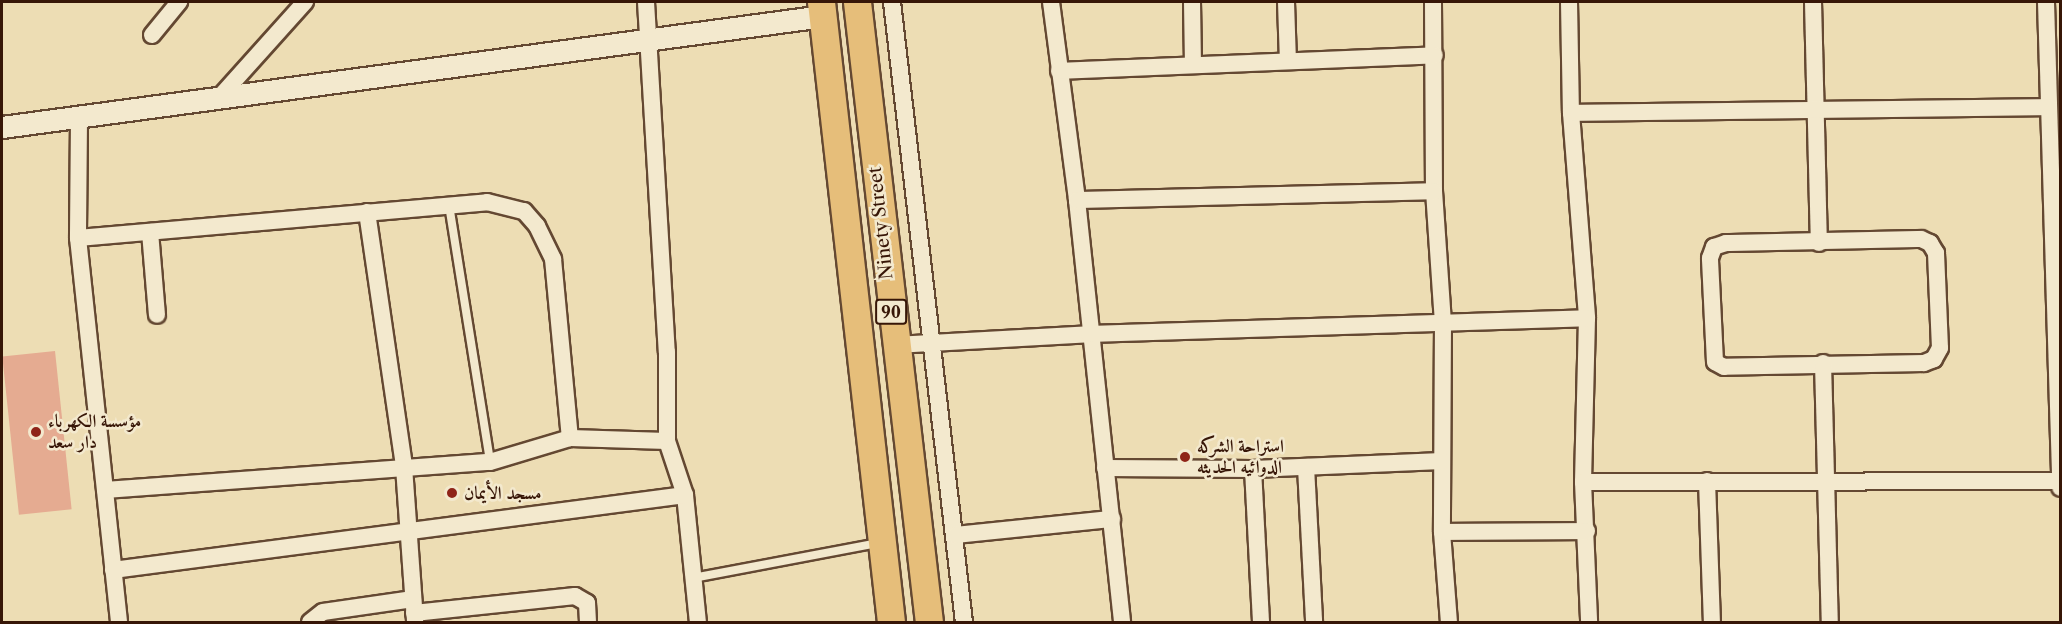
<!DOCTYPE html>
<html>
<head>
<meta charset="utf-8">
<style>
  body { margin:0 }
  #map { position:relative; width:2062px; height:624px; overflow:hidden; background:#edddb4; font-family:"Libre Caslon Text",Amiri,serif }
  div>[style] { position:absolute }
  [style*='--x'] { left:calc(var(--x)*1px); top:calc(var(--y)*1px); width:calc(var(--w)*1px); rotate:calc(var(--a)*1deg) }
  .building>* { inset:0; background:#e5ab91; transform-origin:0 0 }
  .roads { filter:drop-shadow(2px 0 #644832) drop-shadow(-2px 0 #644832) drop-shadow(0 2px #644832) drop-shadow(0 -2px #644832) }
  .service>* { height:8px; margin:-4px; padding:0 4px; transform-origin:4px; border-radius:4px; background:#f3e9ce }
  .minor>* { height:16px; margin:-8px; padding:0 8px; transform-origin:8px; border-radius:8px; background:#f3e9ce }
  .tertiary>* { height:21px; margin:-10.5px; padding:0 10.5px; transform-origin:10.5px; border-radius:10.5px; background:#f3e9ce }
  .trunk>* { height:27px; margin:-13.5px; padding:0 13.5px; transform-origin:13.5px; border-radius:13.5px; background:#e6be7a }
  .dots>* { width:16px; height:16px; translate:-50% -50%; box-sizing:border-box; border:3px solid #f3e9ce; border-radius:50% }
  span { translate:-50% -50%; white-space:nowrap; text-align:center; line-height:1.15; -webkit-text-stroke:5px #f3e9ce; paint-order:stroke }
  .shield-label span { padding:2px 4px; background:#f3e9ce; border:2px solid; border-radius:4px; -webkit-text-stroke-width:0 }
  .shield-label { font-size:16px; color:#371607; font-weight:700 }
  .street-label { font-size:18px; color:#371607 }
  .poi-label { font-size:18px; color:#371607; font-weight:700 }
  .left { translate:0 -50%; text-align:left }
  .frame { position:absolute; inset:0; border:3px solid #371607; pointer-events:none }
</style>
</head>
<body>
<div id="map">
  <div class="building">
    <i style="left:55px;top:351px;width:159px;height:53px;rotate:84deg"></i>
  </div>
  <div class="roads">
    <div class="service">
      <i style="--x:449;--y:205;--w:260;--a:80.9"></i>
      <i style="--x:693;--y:578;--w:189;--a:-10.7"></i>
    </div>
    <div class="minor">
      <i style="--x:646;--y:2;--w:351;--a:86.6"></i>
      <i style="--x:667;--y:352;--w:89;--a:90"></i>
      <i style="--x:667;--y:441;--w:57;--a:71.6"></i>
      <i style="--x:685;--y:495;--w:128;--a:84.2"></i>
      <i style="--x:892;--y:2;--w:624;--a:83.38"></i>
      <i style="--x:1051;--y:2;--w:200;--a:82.5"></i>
      <i style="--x:1077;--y:200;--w:424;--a:83.9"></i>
      <i style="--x:1192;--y:2;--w:63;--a:89.1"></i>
      <i style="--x:1286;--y:2;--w:59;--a:88.1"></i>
      <i style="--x:1433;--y:2;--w:189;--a:89.7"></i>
      <i style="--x:1434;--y:191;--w:131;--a:86.1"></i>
      <i style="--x:1443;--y:322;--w:210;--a:90.3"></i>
      <i style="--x:1442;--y:532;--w:90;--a:85.6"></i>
      <i style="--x:1569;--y:2;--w:111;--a:89"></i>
      <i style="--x:1571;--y:113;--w:206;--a:85.5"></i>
      <i style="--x:1587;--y:318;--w:164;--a:91.4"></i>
      <i style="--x:1583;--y:482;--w:140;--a:87.5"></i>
      <i style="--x:1813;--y:2;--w:241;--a:88.6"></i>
      <i style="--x:2046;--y:2;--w:486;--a:88.3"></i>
      <i style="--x:152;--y:35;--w:43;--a:-50.7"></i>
      <i style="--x:1059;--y:71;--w:376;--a:-2.4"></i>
      <i style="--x:217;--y:100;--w:132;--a:-48.1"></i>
      <i style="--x:1571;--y:113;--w:478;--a:-0.7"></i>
      <i style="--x:79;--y:119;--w:119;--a:90.5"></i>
      <i style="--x:78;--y:238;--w:386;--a:83.9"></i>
      <i style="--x:1077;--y:200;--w:357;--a:-1.4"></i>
      <i style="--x:367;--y:212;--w:258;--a:81.7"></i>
      <i style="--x:404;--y:467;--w:155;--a:85.9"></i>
      <i style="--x:150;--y:232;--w:83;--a:85.2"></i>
      <i style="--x:78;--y:238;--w:411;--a:-5"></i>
      <i style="--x:487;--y:202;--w:38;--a:14"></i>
      <i style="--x:524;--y:211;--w:20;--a:49"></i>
      <i style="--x:537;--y:226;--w:37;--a:64"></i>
      <i style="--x:553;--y:259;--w:180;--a:84.6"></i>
      <i style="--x:1921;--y:239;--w:10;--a:24"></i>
      <i style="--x:1930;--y:243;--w:12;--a:59"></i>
      <i style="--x:1936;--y:253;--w:95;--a:87.6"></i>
      <i style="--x:1940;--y:348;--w:13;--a:119"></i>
      <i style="--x:1934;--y:359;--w:11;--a:158"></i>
      <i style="--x:1924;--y:363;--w:200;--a:178.9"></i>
      <i style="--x:1724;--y:367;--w:10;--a:-151"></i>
      <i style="--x:1715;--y:362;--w:104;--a:-92.8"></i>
      <i style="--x:1710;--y:258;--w:12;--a:-70"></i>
      <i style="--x:1714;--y:247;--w:13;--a:-18"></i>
      <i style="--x:1726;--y:243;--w:195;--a:-1.2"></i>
      <i style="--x:895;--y:345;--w:194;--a:-3.2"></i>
      <i style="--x:1089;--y:334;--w:498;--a:-1.8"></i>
      <i style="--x:1823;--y:363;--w:259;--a:88.5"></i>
      <i style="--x:1306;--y:467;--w:155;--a:87"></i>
      <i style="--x:1105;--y:468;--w:148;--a:0.4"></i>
      <i style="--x:1253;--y:469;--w:189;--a:-2.4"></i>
      <i style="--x:1253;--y:469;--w:153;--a:87"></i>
      <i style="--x:1707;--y:481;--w:141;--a:88"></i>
      <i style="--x:1583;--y:482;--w:477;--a:-0.1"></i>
      <i style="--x:105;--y:490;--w:386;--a:-4.2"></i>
      <i style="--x:490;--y:462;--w:84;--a:-16.7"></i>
      <i style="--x:570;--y:438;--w:97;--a:1.8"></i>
      <i style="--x:1442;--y:532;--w:145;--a:-0.4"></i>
      <i style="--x:956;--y:535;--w:157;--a:-5.9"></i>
      <i style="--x:113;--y:570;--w:577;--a:-7.47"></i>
      <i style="--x:414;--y:613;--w:162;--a:-6"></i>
      <i style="--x:575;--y:596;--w:14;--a:30"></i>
      <i style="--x:587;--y:603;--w:19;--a:87"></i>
      <i style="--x:310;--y:622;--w:16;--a:-38"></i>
      <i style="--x:323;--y:612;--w:91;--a:-8.2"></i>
    </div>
    <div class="tertiary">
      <i style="--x:2;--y:127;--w:828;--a:-7.7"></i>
    </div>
    <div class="trunk">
      <i style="--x:821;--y:2;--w:624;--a:83.56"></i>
      <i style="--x:857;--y:2;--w:624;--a:83.38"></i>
    </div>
  </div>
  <div class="dots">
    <i style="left:36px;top:432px;background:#8f2418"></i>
    <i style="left:1185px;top:457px;background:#8f2418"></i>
    <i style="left:452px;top:493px;background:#8f2418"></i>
  </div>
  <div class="shield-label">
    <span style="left:891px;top:312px">90</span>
  </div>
  <div class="street-label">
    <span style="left:881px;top:223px;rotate:-96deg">Ninety Street</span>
  </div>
  <div class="poi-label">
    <span class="left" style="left:48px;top:432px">مؤسسة الكهرباء<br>دار سعد</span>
    <span class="left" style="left:1197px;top:457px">استراحة الشركه<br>الدوائيه الحديثه</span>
    <span class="left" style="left:464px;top:493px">مسجد الأيمان</span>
  </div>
  <div class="frame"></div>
</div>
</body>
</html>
